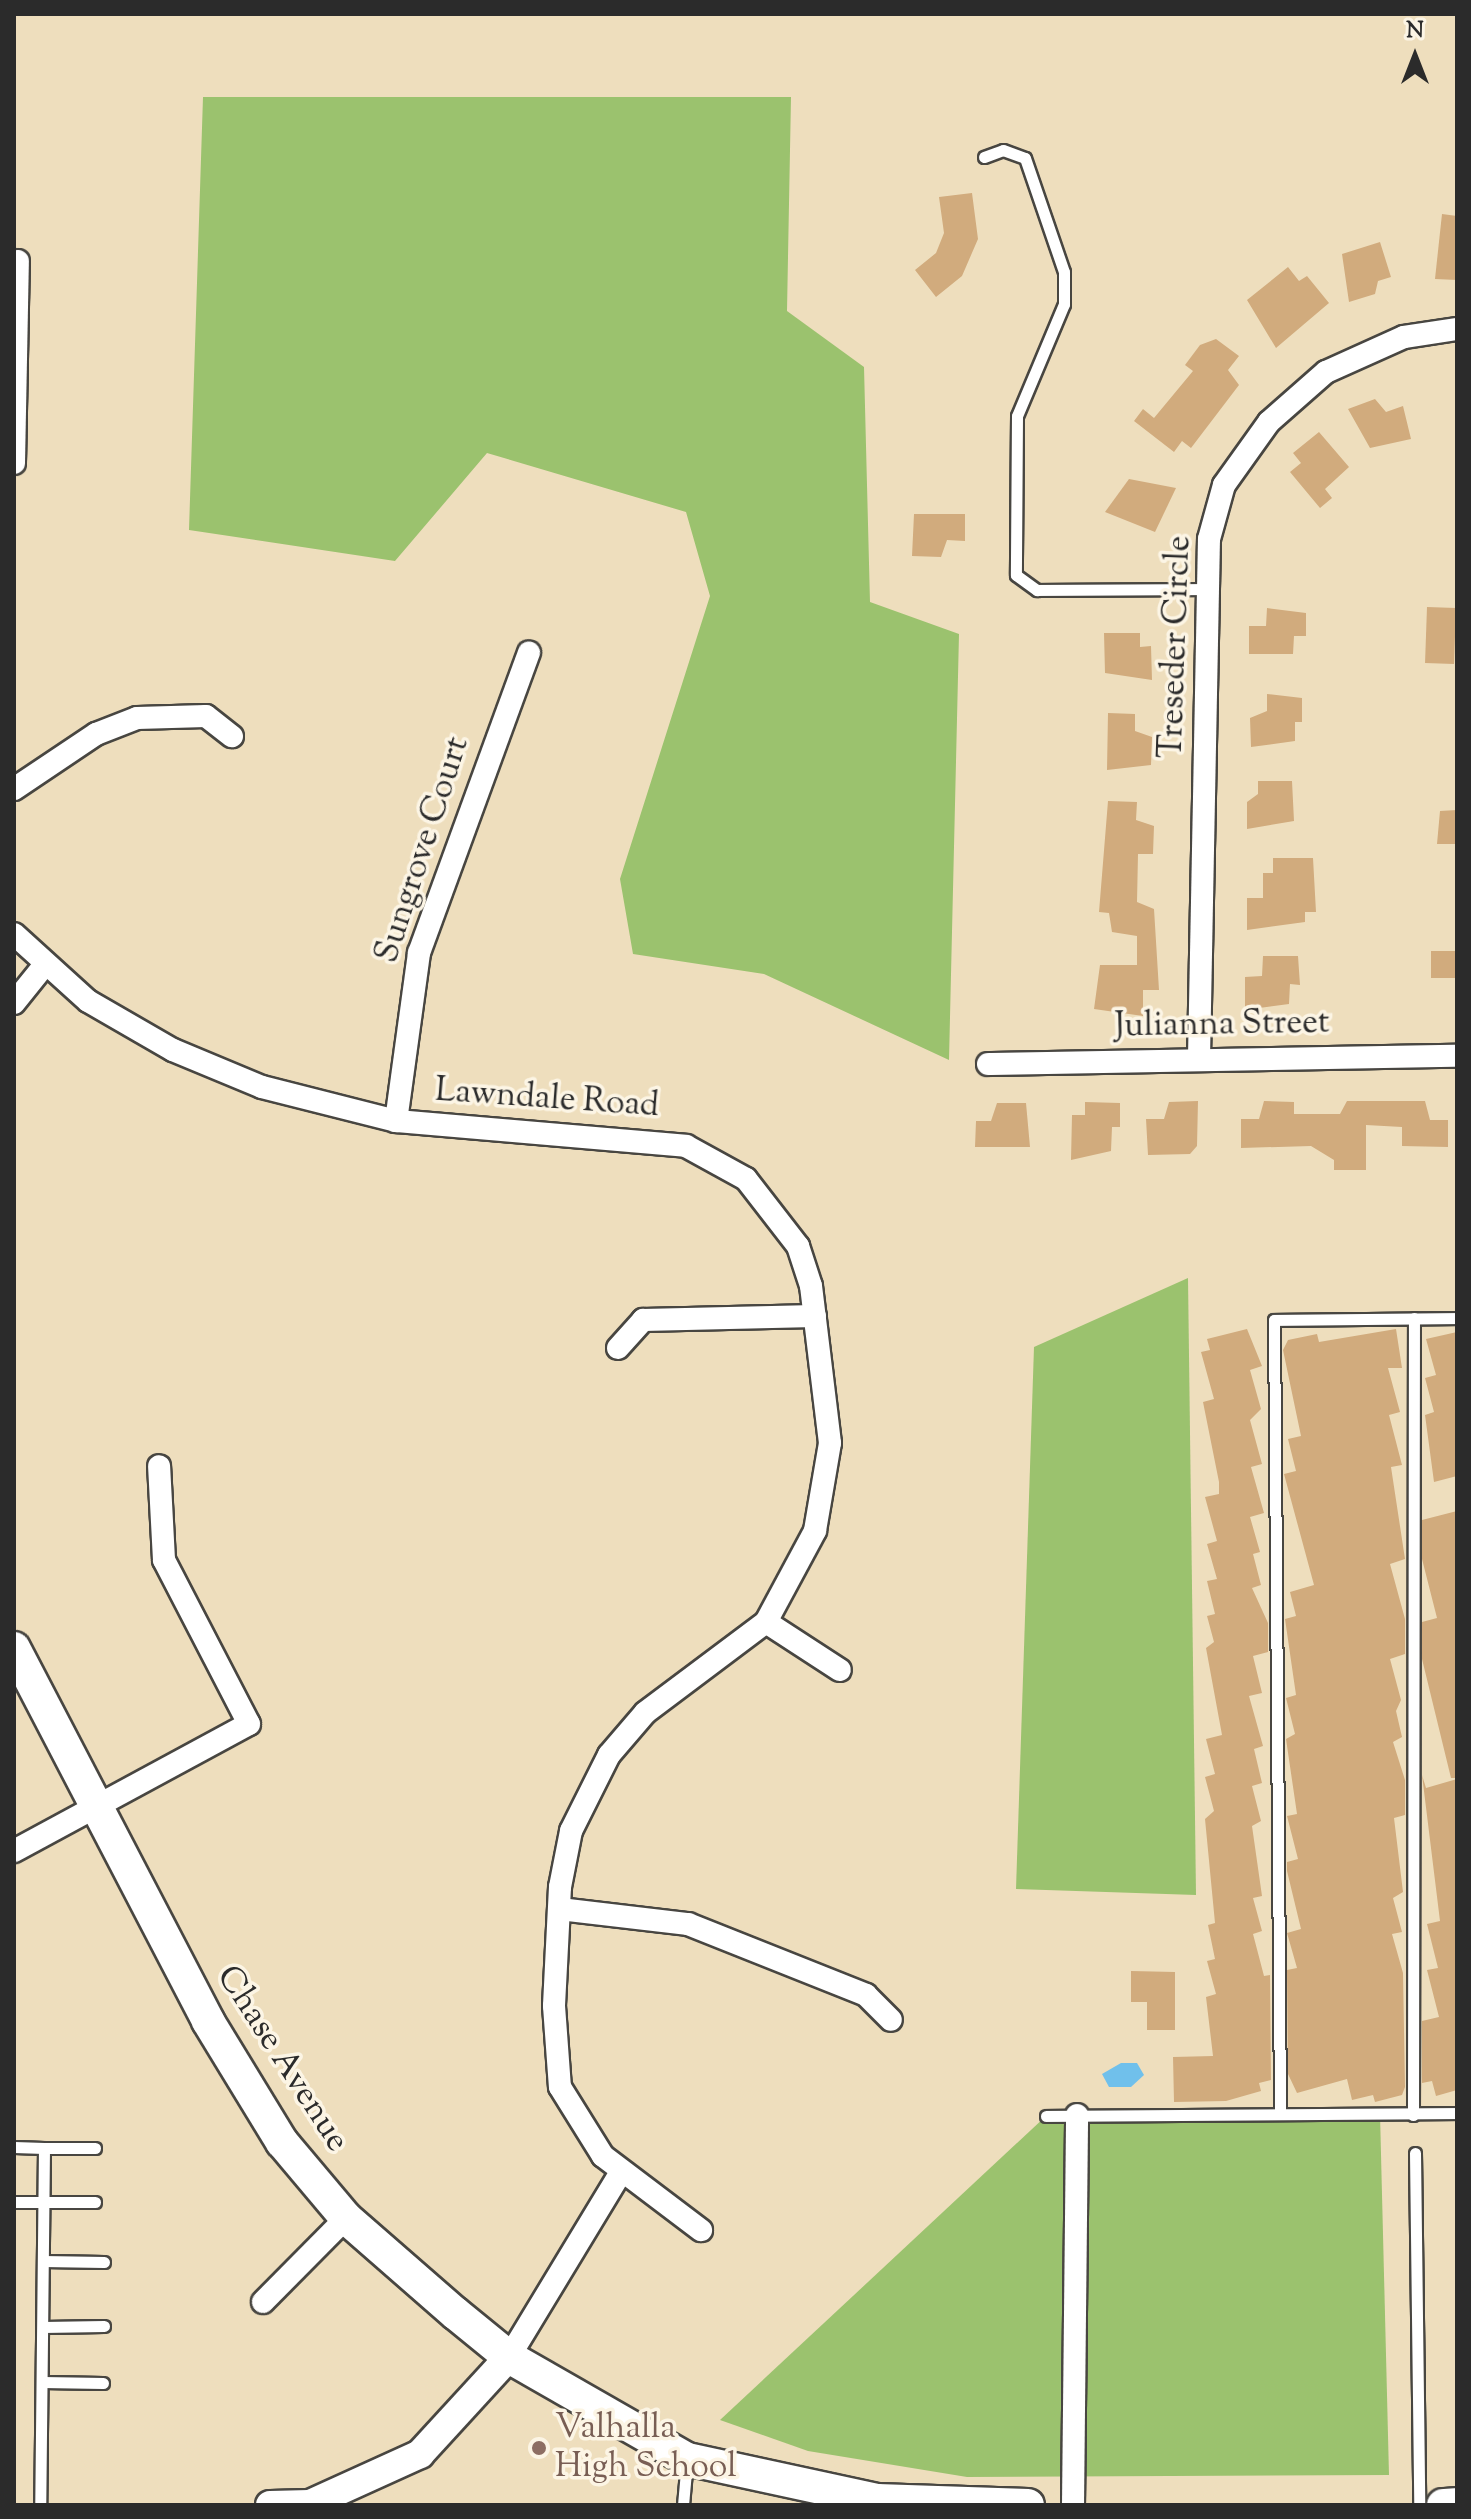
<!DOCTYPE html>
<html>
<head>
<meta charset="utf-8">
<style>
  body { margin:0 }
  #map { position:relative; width:1471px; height:2519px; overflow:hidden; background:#eedebd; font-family:"Sorts Mill Goudy",serif }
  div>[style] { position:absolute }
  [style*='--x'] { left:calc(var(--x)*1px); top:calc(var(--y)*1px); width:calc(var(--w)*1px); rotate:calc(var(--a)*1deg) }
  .green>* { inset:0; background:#9bc26e }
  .water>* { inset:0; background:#70c0eb }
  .building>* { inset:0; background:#d1ab7d; transform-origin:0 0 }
  .roads { filter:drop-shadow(2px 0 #484641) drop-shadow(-2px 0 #484641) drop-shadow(0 2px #484641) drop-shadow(0 -2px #484641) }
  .service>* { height:11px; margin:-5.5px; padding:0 5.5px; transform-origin:5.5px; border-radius:5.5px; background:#fff }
  .minor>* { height:22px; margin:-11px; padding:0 11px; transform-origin:11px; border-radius:11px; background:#fff }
  .tertiary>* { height:28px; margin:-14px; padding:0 14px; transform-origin:14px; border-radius:14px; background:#fff }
  .secondary>* { height:32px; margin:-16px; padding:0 16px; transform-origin:16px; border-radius:16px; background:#fff }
  .dots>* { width:22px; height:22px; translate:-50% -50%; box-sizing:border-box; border:4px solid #fcf5e5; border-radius:50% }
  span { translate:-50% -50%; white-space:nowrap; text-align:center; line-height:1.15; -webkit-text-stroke:7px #fcf5e5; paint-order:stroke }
  .street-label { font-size:34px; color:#2b2b2b }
  .education-label { font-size:34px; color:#785e54 }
  .left { translate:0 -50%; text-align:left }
  .frame { position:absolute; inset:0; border:16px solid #2b2b2b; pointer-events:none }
  .north { position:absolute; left:1375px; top:16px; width:80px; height:80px; -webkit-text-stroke:6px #fcf5e5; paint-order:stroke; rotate:0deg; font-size:22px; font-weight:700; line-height:32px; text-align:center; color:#2b2b2b }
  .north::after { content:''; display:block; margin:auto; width:28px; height:36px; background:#2b2b2b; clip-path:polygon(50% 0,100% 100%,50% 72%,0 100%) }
</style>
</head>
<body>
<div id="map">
  <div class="green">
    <i style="clip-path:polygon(203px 97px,791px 97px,787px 311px,864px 367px,870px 602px,959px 634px,949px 1060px,764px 974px,633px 954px,620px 879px,710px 596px,686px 512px,487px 453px,395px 561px,189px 530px)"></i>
    <i style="clip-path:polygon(1188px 1278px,1196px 1895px,1016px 1889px,1034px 1347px)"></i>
    <i style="clip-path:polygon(1380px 2114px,1389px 2475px,967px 2477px,808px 2451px,720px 2420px,1046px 2116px)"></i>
  </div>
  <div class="water">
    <i style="clip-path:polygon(1121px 2063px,1137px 2063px,1144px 2075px,1131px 2087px,1109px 2087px,1102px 2074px)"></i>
  </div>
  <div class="building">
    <i style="clip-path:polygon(972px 193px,978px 239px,962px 276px,936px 297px,915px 270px,936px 253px,944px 233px,939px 197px)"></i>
    <i style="clip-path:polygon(1442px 214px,1457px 216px,1457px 280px,1435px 279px)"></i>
    <i style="clip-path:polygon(1380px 242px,1391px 277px,1378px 281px,1375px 294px,1349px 302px,1342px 254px)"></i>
    <i style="clip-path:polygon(1288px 267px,1299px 281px,1307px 276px,1329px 303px,1276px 348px,1247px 300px)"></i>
    <i style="clip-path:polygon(1216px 339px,1239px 356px,1228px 370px,1239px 385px,1191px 448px,1182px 441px,1174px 452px,1134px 421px,1143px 409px,1154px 418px,1193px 371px,1185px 365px,1200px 345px)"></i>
    <i style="clip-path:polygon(1375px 399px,1386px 412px,1403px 406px,1411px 439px,1370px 448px,1348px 409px)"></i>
    <i style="clip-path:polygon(1319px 432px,1349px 467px,1325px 489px,1332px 498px,1320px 508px,1290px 472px,1301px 463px,1293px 453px)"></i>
    <i style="clip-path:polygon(1129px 479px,1176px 488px,1155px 532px,1105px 512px)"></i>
    <i style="clip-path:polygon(914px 514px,965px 514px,965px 541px,947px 540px,941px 557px,912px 556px)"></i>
    <i style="left:1427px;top:607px;width:29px;height:56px;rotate:2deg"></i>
    <i style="clip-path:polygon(1267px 608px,1306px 613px,1306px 636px,1294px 636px,1293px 654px,1249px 654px,1249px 626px,1266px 626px)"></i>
    <i style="clip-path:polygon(1104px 633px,1140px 633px,1140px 647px,1151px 646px,1152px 680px,1105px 673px)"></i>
    <i style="clip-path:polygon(1267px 694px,1302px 698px,1302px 722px,1295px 722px,1295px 741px,1251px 747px,1250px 718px,1267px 711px)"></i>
    <i style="clip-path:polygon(1108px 713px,1135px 714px,1135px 731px,1152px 737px,1151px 765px,1107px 770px)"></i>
    <i style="clip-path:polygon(1258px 781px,1292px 781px,1294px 821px,1247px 829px,1247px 802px,1258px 794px)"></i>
    <i style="clip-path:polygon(1108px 801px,1137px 802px,1136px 820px,1154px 826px,1153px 854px,1138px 854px,1137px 902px,1154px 909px,1159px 990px,1143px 990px,1143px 1016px,1094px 1009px,1100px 965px,1137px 965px,1137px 936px,1112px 932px,1109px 913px,1099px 912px)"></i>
    <i style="clip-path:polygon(1457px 810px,1457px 844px,1437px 844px,1440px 811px)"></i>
    <i style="clip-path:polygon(1273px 858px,1313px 858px,1316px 912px,1305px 912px,1305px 922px,1247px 930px,1247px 898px,1263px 898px,1263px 873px,1273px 873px)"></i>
    <i style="left:1431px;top:951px;width:24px;height:27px"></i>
    <i style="clip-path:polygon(1263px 956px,1298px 956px,1300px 985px,1290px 984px,1289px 1004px,1245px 1010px,1245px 977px,1262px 976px)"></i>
    <i style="clip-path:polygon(1198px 1101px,1197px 1146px,1190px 1154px,1148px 1155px,1146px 1119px,1164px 1119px,1169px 1102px)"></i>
    <i style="clip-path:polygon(1264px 1101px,1294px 1102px,1294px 1114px,1340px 1114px,1347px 1101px,1425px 1101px,1430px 1120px,1448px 1120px,1448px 1147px,1402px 1146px,1402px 1127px,1366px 1125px,1366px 1170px,1334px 1170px,1334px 1160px,1311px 1146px,1241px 1148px,1241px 1119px,1259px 1119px)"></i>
    <i style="clip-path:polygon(1085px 1102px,1120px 1103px,1120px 1127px,1112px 1127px,1111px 1151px,1071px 1160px,1072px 1115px,1085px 1115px)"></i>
    <i style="clip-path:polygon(997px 1103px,1026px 1103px,1030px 1147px,975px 1147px,976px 1121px,991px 1121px)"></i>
    <i style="clip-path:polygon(1247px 1329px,1262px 1366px,1250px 1370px,1261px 1409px,1250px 1420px,1262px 1464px,1251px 1467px,1264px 1513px,1250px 1517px,1260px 1552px,1253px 1554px,1261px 1585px,1252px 1588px,1268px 1623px,1268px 1652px,1253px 1656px,1262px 1693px,1249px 1696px,1263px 1746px,1254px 1749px,1262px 1783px,1252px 1786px,1261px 1821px,1252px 1826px,1262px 1896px,1253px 1898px,1262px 1931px,1253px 1934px,1264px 1976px,1270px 1975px,1271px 2080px,1259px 2083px,1261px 2091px,1226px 2101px,1174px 2102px,1173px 2057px,1213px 2056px,1206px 1997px,1216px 1994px,1207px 1961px,1215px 1959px,1208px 1925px,1215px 1923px,1205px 1819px,1214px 1811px,1205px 1777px,1215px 1774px,1206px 1739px,1222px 1735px,1206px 1648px,1214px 1642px,1207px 1616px,1215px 1614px,1207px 1581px,1217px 1579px,1207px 1544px,1217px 1541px,1205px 1497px,1219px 1494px,1219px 1482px,1203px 1402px,1214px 1399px,1201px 1352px,1210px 1350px,1207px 1339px)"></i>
    <i style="clip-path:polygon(1396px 1329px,1402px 1368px,1388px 1368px,1400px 1412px,1389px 1415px,1402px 1465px,1391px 1467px,1405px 1559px,1390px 1564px,1405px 1619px,1405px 1654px,1390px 1659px,1401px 1700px,1396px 1711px,1402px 1737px,1393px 1742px,1405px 1780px,1405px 1815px,1394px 1818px,1403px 1892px,1393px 1898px,1402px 1932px,1392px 1934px,1403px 1973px,1405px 2087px,1402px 2095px,1375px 2102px,1373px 2095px,1352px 2100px,1347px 2079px,1297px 2093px,1288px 2074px,1287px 1970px,1297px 1968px,1287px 1933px,1301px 1929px,1287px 1871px,1287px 1862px,1298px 1859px,1287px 1816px,1297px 1814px,1286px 1739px,1295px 1734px,1286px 1698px,1296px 1695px,1285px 1619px,1296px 1616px,1290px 1592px,1314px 1585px,1284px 1474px,1296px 1471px,1288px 1439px,1301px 1436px,1283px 1350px,1288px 1340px,1317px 1334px,1319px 1342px)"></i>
    <i style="clip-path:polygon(1457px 1332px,1457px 1476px,1434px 1482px,1425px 1415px,1434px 1412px,1425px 1378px,1436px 1375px,1426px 1339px)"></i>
    <i style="clip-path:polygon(1457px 1511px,1457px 1778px,1451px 1778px,1422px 1659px,1422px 1622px,1437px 1618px,1422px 1559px,1422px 1520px)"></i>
    <i style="clip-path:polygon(1422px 1775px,1426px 1788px,1457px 1779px,1457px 2090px,1436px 2096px,1432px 2081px,1422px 2083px,1422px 2021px,1439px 2017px,1427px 1970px,1438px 1968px,1427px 1924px,1440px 1921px)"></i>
    <i style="clip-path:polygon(1131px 1971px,1175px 1972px,1175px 2030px,1147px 2030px,1147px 2002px,1131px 2002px)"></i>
  </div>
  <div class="roads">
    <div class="service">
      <i style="--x:984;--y:157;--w:20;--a:-20"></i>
      <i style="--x:1003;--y:150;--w:23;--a:20"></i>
      <i style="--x:1025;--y:158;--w:120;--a:71.1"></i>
      <i style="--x:1064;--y:272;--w:32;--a:90"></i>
      <i style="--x:1064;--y:304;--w:121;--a:112.8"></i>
      <i style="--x:1017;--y:416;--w:159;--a:90.4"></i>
      <i style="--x:1016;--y:575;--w:26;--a:36"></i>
      <i style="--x:1037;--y:590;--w:172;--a:-0.3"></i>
      <i style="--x:1280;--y:2114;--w:794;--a:-90.43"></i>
      <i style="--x:1274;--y:1320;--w:183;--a:-0.6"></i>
      <i style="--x:1413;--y:2115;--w:797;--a:-89.93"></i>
      <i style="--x:1046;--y:2116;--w:411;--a:-0.4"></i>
      <i style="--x:14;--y:2147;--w:30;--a:2"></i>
      <i style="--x:44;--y:2148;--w:357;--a:90.6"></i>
      <i style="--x:44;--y:2148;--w:51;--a:0"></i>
      <i style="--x:1415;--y:2153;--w:352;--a:89.3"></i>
      <i style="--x:14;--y:2202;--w:81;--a:0"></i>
      <i style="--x:43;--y:2261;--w:61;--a:0.9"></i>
      <i style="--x:43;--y:2327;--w:61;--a:-0.9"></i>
      <i style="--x:42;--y:2382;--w:61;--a:0.9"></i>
      <i style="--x:683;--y:2505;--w:45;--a:-84.9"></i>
    </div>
    <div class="minor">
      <i style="--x:14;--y:463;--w:202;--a:-88.9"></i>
      <i style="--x:14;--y:789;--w:99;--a:-33.9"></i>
      <i style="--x:96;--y:734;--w:44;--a:-21.3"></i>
      <i style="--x:137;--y:718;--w:69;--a:-1.7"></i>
      <i style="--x:206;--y:716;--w:33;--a:38"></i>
      <i style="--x:14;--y:934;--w:100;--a:42.2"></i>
      <i style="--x:88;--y:1001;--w:98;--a:30"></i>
      <i style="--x:173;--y:1050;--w:96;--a:22.6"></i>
      <i style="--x:262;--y:1087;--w:138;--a:14.2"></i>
      <i style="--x:396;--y:1121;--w:291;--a:4.9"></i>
      <i style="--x:686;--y:1146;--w:68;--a:28.8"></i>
      <i style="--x:746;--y:1179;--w:85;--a:52.2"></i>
      <i style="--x:798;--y:1246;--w:42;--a:72"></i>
      <i style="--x:811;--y:1286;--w:158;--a:83.1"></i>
      <i style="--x:830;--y:1443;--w:89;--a:99.7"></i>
      <i style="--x:815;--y:1531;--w:103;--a:118.3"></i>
      <i style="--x:766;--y:1622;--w:151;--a:143.1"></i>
      <i style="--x:645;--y:1713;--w:55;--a:130.6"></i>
      <i style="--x:609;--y:1755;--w:85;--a:116.6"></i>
      <i style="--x:571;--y:1831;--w:57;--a:101.1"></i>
      <i style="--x:560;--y:1887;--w:119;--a:92.9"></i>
      <i style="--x:554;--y:2006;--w:81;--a:85.8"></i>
      <i style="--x:560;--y:2087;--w:81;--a:58.1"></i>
      <i style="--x:603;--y:2156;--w:123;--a:37.1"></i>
      <i style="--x:14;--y:1003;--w:46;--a:-51.1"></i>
      <i style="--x:1199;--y:1058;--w:519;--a:-88.9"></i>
      <i style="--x:1209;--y:539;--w:56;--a:-74.5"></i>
      <i style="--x:1224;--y:485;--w:77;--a:-54.5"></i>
      <i style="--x:1269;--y:422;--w:76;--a:-41.3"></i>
      <i style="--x:1326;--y:372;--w:85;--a:-24.2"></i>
      <i style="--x:1404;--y:337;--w:54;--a:-8.6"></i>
      <i style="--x:988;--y:1064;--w:469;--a:-1"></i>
      <i style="--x:396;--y:1121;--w:170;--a:-82.2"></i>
      <i style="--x:419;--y:953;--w:320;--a:-69.9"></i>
      <i style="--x:618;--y:1348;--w:38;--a:-48"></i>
      <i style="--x:643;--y:1320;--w:172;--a:-1.3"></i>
      <i style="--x:766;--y:1622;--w:88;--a:33"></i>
      <i style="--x:14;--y:1851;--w:267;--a:-28.4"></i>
      <i style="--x:249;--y:1724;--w:185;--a:-117.4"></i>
      <i style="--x:164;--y:1560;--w:94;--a:-93"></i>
      <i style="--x:560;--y:1909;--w:129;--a:6.7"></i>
      <i style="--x:688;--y:1924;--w:192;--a:21.7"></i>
      <i style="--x:866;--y:1995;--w:35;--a:45"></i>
      <i style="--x:263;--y:2302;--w:118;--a:-45.3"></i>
      <i style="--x:509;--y:2357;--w:214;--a:-58.8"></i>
      <i style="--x:1073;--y:2505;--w:390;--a:-89.4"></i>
    </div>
    <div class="tertiary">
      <i style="--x:270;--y:2505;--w:40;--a:-1.4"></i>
      <i style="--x:310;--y:2504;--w:121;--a:-24.4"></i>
      <i style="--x:420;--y:2454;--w:132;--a:-47.5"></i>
    </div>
    <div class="secondary">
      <i style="--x:14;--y:1648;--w:420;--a:62.5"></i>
      <i style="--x:208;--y:2021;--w:142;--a:58.6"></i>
      <i style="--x:282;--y:2142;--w:99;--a:49.9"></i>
      <i style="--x:346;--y:2218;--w:145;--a:41.1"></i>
      <i style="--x:455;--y:2313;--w:70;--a:39.2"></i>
      <i style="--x:509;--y:2357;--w:205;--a:29.8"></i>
      <i style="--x:687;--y:2459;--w:194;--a:12.2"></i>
      <i style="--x:877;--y:2500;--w:151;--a:1.9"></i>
      <i style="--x:1443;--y:2505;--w:14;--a:-4"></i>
    </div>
  </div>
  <div class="dots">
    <i style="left:539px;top:2448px;background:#8d6e63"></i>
  </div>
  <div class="street-label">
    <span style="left:1176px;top:647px;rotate:-88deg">Treseder Circle</span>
    <span style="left:423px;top:850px;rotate:-72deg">Sungrove Court</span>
    <span style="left:1222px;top:1025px;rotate:-1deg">Julianna Street</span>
    <span style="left:547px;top:1099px;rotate:4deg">Lawndale Road</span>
    <span style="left:282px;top:2059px;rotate:57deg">Chase Avenue</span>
  </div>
  <div class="education-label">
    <span class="left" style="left:555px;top:2448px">Valhalla<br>High School</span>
  </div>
  <div class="frame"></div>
  <div class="north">N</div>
</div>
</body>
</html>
